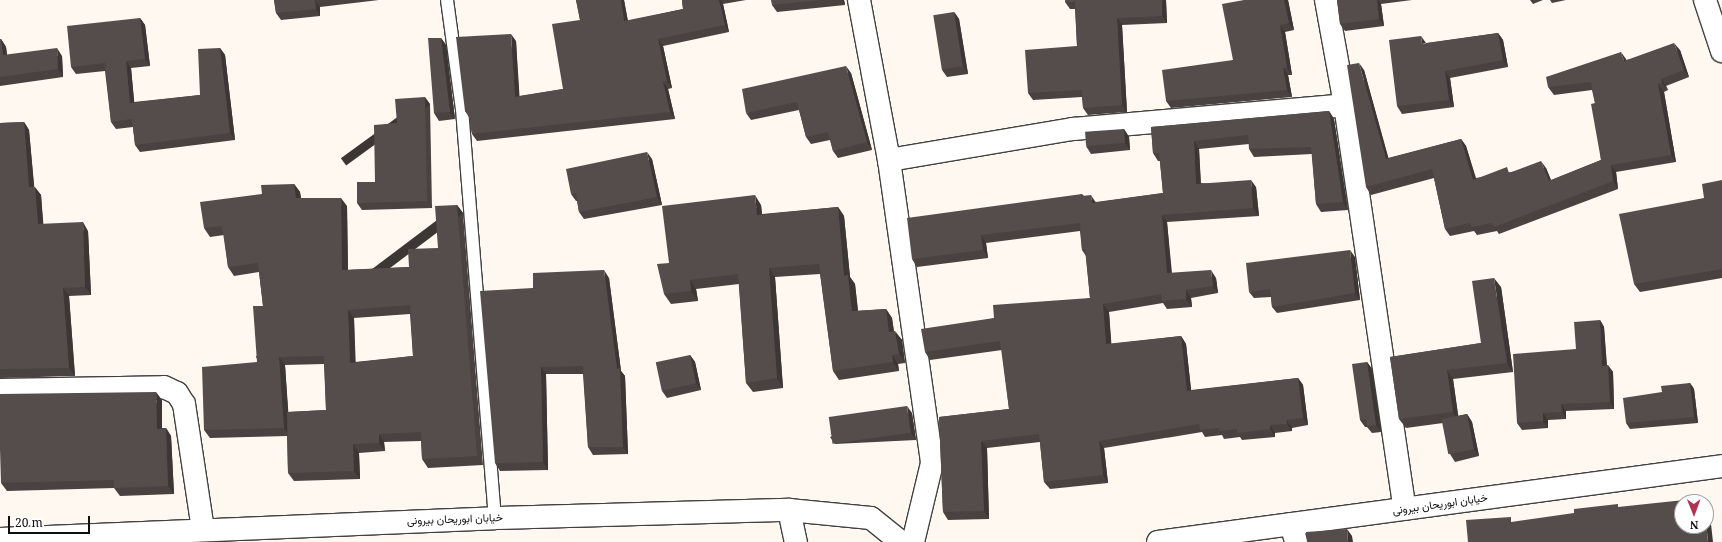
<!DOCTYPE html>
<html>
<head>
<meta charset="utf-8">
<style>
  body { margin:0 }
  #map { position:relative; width:1722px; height:542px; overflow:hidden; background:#fef8f0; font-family:"Noto Serif",Vazirmatn,serif }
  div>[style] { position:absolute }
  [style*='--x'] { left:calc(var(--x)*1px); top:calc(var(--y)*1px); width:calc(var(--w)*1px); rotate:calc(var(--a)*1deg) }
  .roads { filter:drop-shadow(1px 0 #414141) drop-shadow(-1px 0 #414141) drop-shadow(0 1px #414141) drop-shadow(0 -1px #414141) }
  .service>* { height:12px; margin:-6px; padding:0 6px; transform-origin:6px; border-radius:6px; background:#fff }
  .minor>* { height:22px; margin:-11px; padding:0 11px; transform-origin:11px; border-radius:11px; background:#fff }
  .tertiary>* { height:22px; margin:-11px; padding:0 11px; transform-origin:11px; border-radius:11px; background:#fff }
  .wall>* { inset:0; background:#494240 }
  .shaded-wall>* { inset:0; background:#3c3634; transform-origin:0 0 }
  .building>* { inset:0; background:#554d4b; transform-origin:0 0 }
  span { translate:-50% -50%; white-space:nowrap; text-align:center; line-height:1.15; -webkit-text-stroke:4px #fff; paint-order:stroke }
  .street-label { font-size:11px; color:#0e0e0e }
  .north { position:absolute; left:1674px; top:494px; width:40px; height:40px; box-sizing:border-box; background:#fff; border:1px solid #9f9f9f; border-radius:50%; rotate:179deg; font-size:11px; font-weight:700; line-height:16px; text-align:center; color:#0e0e0e }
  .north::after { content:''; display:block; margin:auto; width:14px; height:18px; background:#b13252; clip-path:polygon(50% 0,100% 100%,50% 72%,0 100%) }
  .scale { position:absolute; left:8px; top:516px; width:82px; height:18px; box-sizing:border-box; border:2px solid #0e0e0e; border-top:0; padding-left:5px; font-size:12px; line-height:14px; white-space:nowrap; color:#0e0e0e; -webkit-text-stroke:3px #fff; paint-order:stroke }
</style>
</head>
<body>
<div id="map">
  <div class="roads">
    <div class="service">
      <i style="--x:447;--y:0;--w:110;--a:82.2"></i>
      <i style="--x:462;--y:109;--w:410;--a:85.4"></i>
    </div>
    <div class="minor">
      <i style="--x:859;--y:0;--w:163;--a:79.4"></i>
      <i style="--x:889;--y:160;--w:306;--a:81.9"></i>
      <i style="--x:932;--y:463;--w:81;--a:103.5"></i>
      <i style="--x:1326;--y:0;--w:107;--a:79.7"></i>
      <i style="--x:1345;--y:105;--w:408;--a:81.6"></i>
      <i style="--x:1705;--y:0;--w:54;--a:71.6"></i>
      <i style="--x:889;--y:160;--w:187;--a:-9.6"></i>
      <i style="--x:1073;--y:129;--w:273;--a:-5"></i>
      <i style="--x:0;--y:390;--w:164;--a:-1"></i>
      <i style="--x:164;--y:387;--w:14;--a:25"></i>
      <i style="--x:177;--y:393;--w:13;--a:58"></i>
      <i style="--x:184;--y:404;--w:127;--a:81.4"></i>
      <i style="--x:789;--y:510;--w:33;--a:78"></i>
      <i style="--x:1291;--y:524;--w:19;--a:74"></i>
    </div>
    <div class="tertiary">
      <i style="--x:0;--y:539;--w:495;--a:-2.4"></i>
      <i style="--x:495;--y:518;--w:294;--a:-1.6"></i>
      <i style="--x:789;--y:510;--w:82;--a:5.6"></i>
      <i style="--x:871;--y:518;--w:38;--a:39"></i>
      <i style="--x:1158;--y:542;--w:569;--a:-7.67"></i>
    </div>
  </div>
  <div class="wall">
    <i style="clip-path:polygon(274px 0,379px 0,320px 7px,320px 16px,281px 20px,276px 13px)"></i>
    <i style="clip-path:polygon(576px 0,624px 0,628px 21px,683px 9px,682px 0,746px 0,723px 4px,729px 32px,663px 46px,672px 88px,668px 89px,675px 119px,477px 141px,472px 134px,469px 117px,465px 111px,516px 41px,519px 96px,563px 89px,580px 20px)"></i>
    <i style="clip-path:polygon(771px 0,844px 0,845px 5px,777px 12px,772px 5px)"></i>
    <i style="clip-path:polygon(1065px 0,1166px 0,1167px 23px,1122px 25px,1127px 112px,1088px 115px,1083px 108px,1082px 97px,1033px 100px,1028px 93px,1077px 46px,1075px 9px,1070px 9px,1065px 2px)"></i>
    <i style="clip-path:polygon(1244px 0,1288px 0,1294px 30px,1285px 32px,1292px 75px,1288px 75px,1292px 97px,1171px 108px,1166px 101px,1233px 60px)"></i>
    <i style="clip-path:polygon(1337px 0,1412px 0,1381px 4px,1384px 26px,1345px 31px,1340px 24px)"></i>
    <i style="clip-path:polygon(1530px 0,1543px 0,1533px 4px)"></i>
    <i style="clip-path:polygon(1550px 0,1566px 0,1552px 3px)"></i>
    <i style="clip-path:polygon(954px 12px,959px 19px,968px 74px,947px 77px,942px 70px)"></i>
    <i style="clip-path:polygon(140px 18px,145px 25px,150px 66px,131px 68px,134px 102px,200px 95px,220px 48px,225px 55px,235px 140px,140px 152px,135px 145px,133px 127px,116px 129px,111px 122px,105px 71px,76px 74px,71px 67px)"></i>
    <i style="clip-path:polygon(1498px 33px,1503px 40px,1508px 67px,1450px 78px,1454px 107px,1402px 114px,1397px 106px,1426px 43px)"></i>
    <i style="clip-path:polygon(441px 38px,446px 45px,455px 119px,439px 121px,434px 113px)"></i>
    <i style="clip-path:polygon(0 39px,1px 39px,6px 47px,7px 55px,62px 56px,63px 77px,0 86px)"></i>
    <i style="clip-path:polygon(1680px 50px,1689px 77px,1666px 86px,1668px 90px,1664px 92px,1676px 162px,1616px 172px,1618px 189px,1499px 234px,1497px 231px,1477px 235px,1474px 231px,1450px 236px,1445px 229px,1434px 178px,1371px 195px,1366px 187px,1364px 70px,1388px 158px,1461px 139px,1466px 146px,1476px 178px,1511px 172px,1546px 168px,1551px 180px,1601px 160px,1595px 103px,1592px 90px,1554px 95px,1548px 87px,1626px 59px,1626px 60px)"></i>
    <i style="clip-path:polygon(851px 73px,872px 150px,838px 158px,833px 151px,830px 140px,811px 144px,806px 137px,799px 110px,751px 120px,746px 113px)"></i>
    <i style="clip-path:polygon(430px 104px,432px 208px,362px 210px,357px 203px,375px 182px,397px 123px)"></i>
    <i style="clip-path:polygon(1329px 111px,1334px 119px,1348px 210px,1321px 212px,1316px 204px,1312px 154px,1254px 157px,1249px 149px,1249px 144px,1199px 149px,1201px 183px,1256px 187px,1259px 216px,1167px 222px,1172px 273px,1216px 278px,1218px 293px,1191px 298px,1192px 307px,1167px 309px,1163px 303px,1109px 312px,1111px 344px,1181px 336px,1186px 344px,1191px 390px,1298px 378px,1303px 385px,1308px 425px,1292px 428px,1292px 431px,1275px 433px,1275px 437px,1242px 440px,1240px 437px,1224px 439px,1222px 435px,1205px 437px,1202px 432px,1104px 448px,1108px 483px,1050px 489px,1044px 482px,1040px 442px,987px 448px,989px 519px,948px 520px,943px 512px,939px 417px,1009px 409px,1002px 350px,930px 360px,925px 352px,994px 318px,1090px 298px,1086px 256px,1082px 250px,1080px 231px,986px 243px,988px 258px,917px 267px,912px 259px,1082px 194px,1084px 196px,1096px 202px,1163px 193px,1160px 161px,1158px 161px,1153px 153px,1151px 127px)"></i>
    <i style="clip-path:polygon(24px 122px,29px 130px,34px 187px,41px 195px,43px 224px,88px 231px,91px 295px,69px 296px,75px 376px,0 378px,0 123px)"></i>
    <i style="clip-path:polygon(1124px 129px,1129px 137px,1130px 150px,1091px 154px,1086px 146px)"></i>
    <i style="clip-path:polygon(652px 159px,662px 205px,584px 219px,579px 212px,577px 201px,576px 201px,571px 194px)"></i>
    <i style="clip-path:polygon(1722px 180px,1722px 278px,1640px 292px,1634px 284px,1704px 198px)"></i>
    <i style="clip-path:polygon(evenodd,294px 184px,300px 192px,301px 198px,347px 206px,348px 270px,409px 267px,438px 248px,457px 205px,463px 213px,483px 465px,428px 468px,422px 459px,421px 441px,384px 442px,385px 451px,359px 453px,360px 479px,294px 481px,288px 473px,287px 436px,210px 438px,204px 430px,257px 362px,263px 306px,259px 272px,234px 276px,228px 267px,224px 235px,210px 237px,204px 228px,262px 194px,294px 184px,410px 314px,413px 356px,355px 362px,354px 318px,410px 314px,294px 184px,324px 364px,326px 410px,288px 412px,285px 365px,324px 364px)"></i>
    <i style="clip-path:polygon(761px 205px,762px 214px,838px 207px,844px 216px,850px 277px,855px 284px,858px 311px,886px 309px,892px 318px,894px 331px,902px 340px,905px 363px,898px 364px,899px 371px,839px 380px,833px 371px,820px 274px,775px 277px,783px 388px,753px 392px,746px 383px,739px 284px,696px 289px,698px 301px,671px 304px,664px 294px,669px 263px)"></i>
    <i style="clip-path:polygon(1355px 257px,1360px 300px,1277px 313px,1272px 307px,1271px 297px,1254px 298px,1249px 292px)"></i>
    <i style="clip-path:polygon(609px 278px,621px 371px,625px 376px,628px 454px,593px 455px,588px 447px,583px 374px,546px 374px,548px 470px,500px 471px,495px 463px,533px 288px)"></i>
    <i style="clip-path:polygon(1501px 287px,1513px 372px,1453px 379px,1458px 416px,1467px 414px,1472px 422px,1479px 456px,1455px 462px,1450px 454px,1443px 423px,1406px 428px,1399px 419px,1390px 357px,1481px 343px)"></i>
    <i style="clip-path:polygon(1600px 320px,1604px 327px,1607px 365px,1613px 372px,1614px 409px,1566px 411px,1566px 419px,1548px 420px,1548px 428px,1522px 430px,1517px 423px)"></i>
    <i style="clip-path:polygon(690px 355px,695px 362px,701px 390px,667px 398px,662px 391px)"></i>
    <i style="clip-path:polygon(1367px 362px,1372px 369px,1381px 432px,1372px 433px,1367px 427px,1365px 427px,1360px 420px)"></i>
    <i style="clip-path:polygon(1690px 383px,1694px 389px,1698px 423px,1630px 429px,1626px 423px,1662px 392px)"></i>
    <i style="clip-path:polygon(162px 400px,162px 428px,166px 428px,171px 436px,174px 494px,120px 496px,114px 488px,7px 491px,1px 483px)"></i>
    <i style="clip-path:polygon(912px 413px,916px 440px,835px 444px,830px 437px)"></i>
  </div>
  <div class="shaded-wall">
    <i style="clip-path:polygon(315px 0,320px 7px,320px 16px,316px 9px)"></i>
    <i style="clip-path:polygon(621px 0,624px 0,629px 28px,624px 21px)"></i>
    <i style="clip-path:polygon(719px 0,721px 0,723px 4px,729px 32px,725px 25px)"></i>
    <i style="clip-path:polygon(841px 0,844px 0,845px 5px)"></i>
    <i style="clip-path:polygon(1162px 0,1166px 0,1167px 23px,1162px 16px)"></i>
    <i style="clip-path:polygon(1284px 0,1288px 0,1294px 30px,1289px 23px)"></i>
    <i style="clip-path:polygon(1377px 0,1378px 0,1381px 4px,1384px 26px,1379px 19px)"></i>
    <i style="clip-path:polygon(954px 12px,959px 19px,968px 74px,963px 66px)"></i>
    <i style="clip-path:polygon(140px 18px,145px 25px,150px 66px,145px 59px)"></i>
    <i style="clip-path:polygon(1117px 18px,1122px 25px,1127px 112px,1122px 105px)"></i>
    <i style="clip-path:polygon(1280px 25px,1285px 32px,1292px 75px,1287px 68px)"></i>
    <i style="clip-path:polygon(1498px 33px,1503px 40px,1508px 67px,1503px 60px)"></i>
    <i style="clip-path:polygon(511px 34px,516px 41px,520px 104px,515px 97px)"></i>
    <i style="clip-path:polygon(1421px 36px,1426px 43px,1422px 44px)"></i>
    <i style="clip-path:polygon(441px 38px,446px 45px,455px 119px,450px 112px)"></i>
    <i style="clip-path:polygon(1px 39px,6px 47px,8px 63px,3px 55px)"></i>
    <i style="clip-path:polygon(658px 39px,663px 46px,672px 88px,667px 81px)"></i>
    <i style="clip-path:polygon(1674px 43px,1680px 50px,1689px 77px,1684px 70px)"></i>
    <i style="clip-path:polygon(57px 48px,62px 56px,63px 77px,58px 69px)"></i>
    <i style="clip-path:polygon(220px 48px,225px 55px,235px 140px,230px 133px)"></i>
    <i style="clip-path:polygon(1621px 52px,1626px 59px,1629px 69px,1624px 61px)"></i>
    <i style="clip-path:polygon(126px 61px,131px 68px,135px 110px,130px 103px)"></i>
    <i style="clip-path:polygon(1359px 63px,1364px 70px,1391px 167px,1386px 159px)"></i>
    <i style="clip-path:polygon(846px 66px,851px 73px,872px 150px,867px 142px)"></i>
    <i style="clip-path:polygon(1283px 68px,1288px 75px,1292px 97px,1287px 90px)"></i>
    <i style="clip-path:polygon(1445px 71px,1450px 78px,1454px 107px,1449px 100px)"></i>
    <i style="clip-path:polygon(1661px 79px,1666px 86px,1668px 90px,1662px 83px)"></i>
    <i style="clip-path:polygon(663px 82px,668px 89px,675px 119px,670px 112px)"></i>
    <i style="clip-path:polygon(1658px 84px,1664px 92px,1676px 162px,1671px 155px)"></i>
    <i style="left:425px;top:97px;width:9px;height:104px;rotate:54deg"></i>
    <i style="clip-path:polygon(1329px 111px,1334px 119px,1348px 210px,1343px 202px)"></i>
    <i style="clip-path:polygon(24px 122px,29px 130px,35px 195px,29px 187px)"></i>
    <i style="clip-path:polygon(1124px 129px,1129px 137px,1130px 150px,1125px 143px)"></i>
    <i style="clip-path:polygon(1461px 139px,1466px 146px,1478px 187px,1473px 180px)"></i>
    <i style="clip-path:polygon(1194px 141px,1199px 149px,1201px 191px,1196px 184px)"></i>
    <i style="clip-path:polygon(647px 152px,652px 159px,662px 205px,657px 197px)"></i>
    <i style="clip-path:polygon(1541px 161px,1546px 168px,1554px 188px,1549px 181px)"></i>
    <i style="clip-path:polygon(1611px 165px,1616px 172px,1618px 189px,1613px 181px)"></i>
    <i style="clip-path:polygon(1251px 180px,1256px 187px,1259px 216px,1253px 208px)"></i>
    <i style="clip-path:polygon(294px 184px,300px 192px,302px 207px,296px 198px)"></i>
    <i style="clip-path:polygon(35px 187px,41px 195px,44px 232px,38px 224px)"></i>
    <i style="clip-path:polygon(755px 195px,761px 205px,763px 224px,757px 215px)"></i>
    <i style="clip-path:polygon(1091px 195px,1096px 203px,1092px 203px)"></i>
    <i style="clip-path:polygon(341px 198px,347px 206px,348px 279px,342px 270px)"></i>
    <i style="left:457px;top:205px;width:10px;height:252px;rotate:53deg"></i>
    <i style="clip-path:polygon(838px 207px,844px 216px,850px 277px,855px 284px,859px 320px,852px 311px,844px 276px)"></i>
    <i style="clip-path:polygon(1162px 215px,1167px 222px,1172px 281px,1167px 273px)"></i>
    <i style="clip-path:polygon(83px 222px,88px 231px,91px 295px,85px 287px)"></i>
    <i style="clip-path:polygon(981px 235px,986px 243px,988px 258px,983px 250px)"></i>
    <i style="clip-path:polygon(1350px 250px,1355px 257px,1360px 300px,1355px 293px)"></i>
    <i style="clip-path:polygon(769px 268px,775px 277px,783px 388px,777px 378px)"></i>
    <i style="clip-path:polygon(604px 270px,609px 278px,621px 371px,625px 376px,628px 454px,623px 447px,617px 369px)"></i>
    <i style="clip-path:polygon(1211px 270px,1216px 278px,1218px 293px,1213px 286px)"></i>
    <i style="clip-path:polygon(1494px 278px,1501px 287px,1513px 372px,1507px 363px)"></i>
    <i style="clip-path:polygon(690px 280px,696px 289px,698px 301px,691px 291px)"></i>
    <i style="clip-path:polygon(63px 288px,69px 296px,75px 376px,69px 368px)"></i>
    <i style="clip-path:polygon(1186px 290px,1191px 298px,1192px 307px,1186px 299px)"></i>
    <i style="clip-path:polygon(1103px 304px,1109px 312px,1112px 352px,1106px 344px)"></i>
    <i style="clip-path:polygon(886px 309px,892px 318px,895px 341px,889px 332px)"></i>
    <i style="clip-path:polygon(348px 310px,354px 318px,356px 371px,350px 363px)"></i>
    <i style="clip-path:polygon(1600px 320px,1604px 327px,1607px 372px,1602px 366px)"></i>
    <i style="clip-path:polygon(895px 331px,902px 340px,905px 363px,899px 354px)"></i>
    <i style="clip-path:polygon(1181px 336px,1186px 344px,1192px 398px,1187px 391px)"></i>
    <i style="clip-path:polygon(690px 355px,695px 362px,701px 390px,696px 383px)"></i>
    <i style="clip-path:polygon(892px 355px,898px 364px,899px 371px,893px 362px)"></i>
    <i style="clip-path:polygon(279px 357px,285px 365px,290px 436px,284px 428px)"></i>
    <i style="clip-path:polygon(1367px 362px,1372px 369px,1381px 432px,1376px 425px)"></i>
    <i style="clip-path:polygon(1608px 365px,1613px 372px,1614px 409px,1610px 402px)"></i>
    <i style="clip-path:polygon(541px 367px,546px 374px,548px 470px,543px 462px)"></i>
    <i style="clip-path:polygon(1447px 370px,1453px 379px,1459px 421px,1453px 412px)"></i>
    <i style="clip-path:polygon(1298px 378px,1303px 385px,1308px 425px,1303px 418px)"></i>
    <i style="clip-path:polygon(1690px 383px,1694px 389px,1698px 423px,1694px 417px)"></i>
    <i style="clip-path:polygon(156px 392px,162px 400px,162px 437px,157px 429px)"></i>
    <i style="clip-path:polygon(1561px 404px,1566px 411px,1566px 419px,1562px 412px)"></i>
    <i style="clip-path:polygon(907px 406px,912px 413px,916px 440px,911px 433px)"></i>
    <i style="clip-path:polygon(1543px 413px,1548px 420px,1548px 428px,1543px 421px)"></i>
    <i style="clip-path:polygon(1467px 414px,1472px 422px,1479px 456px,1474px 449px)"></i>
    <i style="clip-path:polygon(1286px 420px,1292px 428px,1292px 431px,1287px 424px)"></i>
    <i style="clip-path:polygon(1270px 425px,1275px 433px,1275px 437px,1270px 429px)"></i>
    <i style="clip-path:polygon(166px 428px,171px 436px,174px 494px,168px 486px)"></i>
    <i style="clip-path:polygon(379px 434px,384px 442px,385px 451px,379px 443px)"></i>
    <i style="clip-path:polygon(981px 441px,987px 448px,989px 519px,984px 511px)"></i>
    <i style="clip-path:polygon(1099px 441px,1104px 448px,1108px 483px,1103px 475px)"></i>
    <i style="clip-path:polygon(353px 444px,359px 453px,360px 479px,354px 471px)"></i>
    <i style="clip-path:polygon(1703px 498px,1709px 506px,1713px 542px,1708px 542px,1706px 522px,1706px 502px,1704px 502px)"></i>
    <i style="clip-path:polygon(1347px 529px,1352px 536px,1353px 542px,1348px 542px)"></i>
  </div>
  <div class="building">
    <i style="clip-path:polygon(274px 0,317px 0,315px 0,316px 9px,276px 13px)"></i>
    <i style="clip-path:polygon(576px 0,621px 0,624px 21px,683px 9px,682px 0,719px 0,725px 25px,658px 39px,667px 81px,663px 82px,670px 112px,472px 134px,469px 115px,465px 111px,456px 37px,511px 34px,515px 97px,563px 89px,552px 24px,580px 20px)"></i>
    <i style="clip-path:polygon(772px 0,821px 0,772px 5px)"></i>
    <i style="clip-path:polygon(1065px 0,1162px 0,1162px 16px,1117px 18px,1122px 105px,1083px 108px,1082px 90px,1028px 93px,1025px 50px,1077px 46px,1075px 2px,1065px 2px)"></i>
    <i style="clip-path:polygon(1244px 0,1284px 0,1289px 23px,1280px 25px,1287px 68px,1283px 68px,1287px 90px,1166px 101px,1162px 70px,1233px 60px,1222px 4px)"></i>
    <i style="clip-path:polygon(1337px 0,1377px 0,1379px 19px,1340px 24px)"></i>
    <i style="left:954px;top:12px;width:55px;height:21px;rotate:81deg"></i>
    <i style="clip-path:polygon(140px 18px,145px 59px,126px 61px,130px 103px,200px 95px,198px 49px,220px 48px,230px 133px,135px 145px,132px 119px,111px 122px,105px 63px,71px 67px,67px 26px)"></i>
    <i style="clip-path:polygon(1498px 33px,1503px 60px,1445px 71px,1449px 100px,1397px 106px,1389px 40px,1421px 36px,1422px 44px)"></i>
    <i style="clip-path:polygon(428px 38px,441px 38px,450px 112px,434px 113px)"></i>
    <i style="clip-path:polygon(0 39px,1px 39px,3px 55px,57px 48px,58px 69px,0 77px)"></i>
    <i style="clip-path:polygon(1674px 43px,1684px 70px,1661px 79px,1662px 83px,1658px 84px,1671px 155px,1611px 165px,1613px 181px,1494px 227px,1492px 223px,1472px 227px,1470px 223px,1445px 229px,1432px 169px,1366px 187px,1347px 65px,1359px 63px,1386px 159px,1461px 139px,1473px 180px,1507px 167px,1509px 173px,1541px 161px,1549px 181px,1601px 160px,1591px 104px,1595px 103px,1591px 82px,1548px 87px,1546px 77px,1621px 52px,1624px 61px)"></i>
    <i style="clip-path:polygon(846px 66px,867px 142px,833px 151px,828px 132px,806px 137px,797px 102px,746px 113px,742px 89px)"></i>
    <i style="clip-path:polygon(425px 97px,427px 201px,357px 203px,357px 182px,375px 182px,374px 125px,397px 123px,395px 99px)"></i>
    <i style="clip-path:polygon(1329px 111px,1343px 202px,1316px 204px,1311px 147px,1249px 149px,1248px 135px,1194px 141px,1196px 184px,1251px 180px,1253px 208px,1162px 215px,1167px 273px,1211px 270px,1213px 286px,1186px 290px,1186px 299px,1162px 301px,1161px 294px,1103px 304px,1106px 344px,1181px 336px,1187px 391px,1298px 378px,1303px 418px,1286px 420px,1287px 424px,1270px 425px,1270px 429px,1237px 433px,1237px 429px,1219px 431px,1219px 428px,1200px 430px,1199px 424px,1099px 441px,1103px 475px,1044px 482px,1039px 434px,981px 441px,984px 511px,943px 512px,939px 417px,1009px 409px,1000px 341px,925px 352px,921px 329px,994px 318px,993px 305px,1090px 298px,1085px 249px,1082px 250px,1080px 223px,981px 235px,983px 250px,912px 259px,907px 218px,1082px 194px,1082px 196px,1091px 195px,1092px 203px,1163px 193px,1159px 153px,1153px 153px,1151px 127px)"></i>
    <i style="clip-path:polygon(24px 122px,29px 187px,35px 187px,38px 224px,83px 222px,85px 287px,63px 288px,69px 368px,0 369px,0 123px)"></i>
    <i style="left:1124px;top:129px;width:14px;height:39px;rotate:86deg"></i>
    <i style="clip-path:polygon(647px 152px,657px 197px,579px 212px,576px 193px,571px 194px,566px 169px)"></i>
    <i style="clip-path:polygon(1722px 180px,1722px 269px,1634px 284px,1619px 214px,1704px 198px,1702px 184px)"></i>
    <i style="clip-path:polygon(evenodd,294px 184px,296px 198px,341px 198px,342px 270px,409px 267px,408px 249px,438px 248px,435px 206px,457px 205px,477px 456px,422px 459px,421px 432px,379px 434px,379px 443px,353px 444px,354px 471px,288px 473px,287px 412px,326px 410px,324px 356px,279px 357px,284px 428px,204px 430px,202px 367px,257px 362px,253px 306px,263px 306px,258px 263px,228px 267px,222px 226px,204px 228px,200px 202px,262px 194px,261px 185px,294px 184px,410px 305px,413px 356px,350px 363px,348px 310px,410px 305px)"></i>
    <i style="clip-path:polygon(755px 195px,757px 215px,838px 207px,844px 276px,848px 275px,852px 311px,886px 309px,889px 332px,895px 331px,899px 354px,892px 355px,893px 362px,833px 371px,819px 264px,769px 268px,777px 378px,746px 383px,738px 274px,690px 280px,691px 291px,664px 294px,657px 264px,669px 263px,662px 206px)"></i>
    <i style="clip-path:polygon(1350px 250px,1355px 293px,1272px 307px,1270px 289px,1249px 292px,1246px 263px)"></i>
    <i style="clip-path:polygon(604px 270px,617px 369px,620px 368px,623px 447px,588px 447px,583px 366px,541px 367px,543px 462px,495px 463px,480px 291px,533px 288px,533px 273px)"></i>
    <i style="clip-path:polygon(1494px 278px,1507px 363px,1447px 370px,1453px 412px,1399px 419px,1390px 357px,1481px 343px,1472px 281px)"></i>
    <i style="clip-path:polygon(1600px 320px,1602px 366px,1608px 365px,1610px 402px,1561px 404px,1562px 412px,1543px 413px,1543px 421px,1517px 423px,1513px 354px,1576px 349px,1574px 322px)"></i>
    <i style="left:690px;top:355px;width:29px;height:35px;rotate:78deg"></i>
    <i style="clip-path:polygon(1367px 362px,1376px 425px,1367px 426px,1366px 419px,1360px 420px,1352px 364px)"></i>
    <i style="clip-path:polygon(1690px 383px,1694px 417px,1626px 423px,1623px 398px,1662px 392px,1661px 386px)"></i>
    <i style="clip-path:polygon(156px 392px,157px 429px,166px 428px,168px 486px,114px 488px,114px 480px,1px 483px,0 449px,0 394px)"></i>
    <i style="left:907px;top:406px;width:27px;height:79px;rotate:82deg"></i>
    <i style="left:1467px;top:414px;width:36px;height:26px;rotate:79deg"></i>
    <i style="clip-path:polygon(1703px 498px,1704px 502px,1682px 502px,1682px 526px,1706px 526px,1706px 522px,1708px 542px,1468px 542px,1466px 520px,1511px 517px,1511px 522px,1574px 513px,1574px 509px,1618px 504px,1618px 507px)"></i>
    <i style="clip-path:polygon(1347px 529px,1348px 542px,1307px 542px,1306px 532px)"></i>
  </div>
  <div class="street-label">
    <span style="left:1440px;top:504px;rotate:-8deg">خیابان ابوریحان بیرونی</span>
    <span style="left:455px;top:519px;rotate:-2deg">خیابان ابوریحان بیرونی</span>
  </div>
  <div class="north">N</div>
  <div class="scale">20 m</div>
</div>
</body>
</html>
